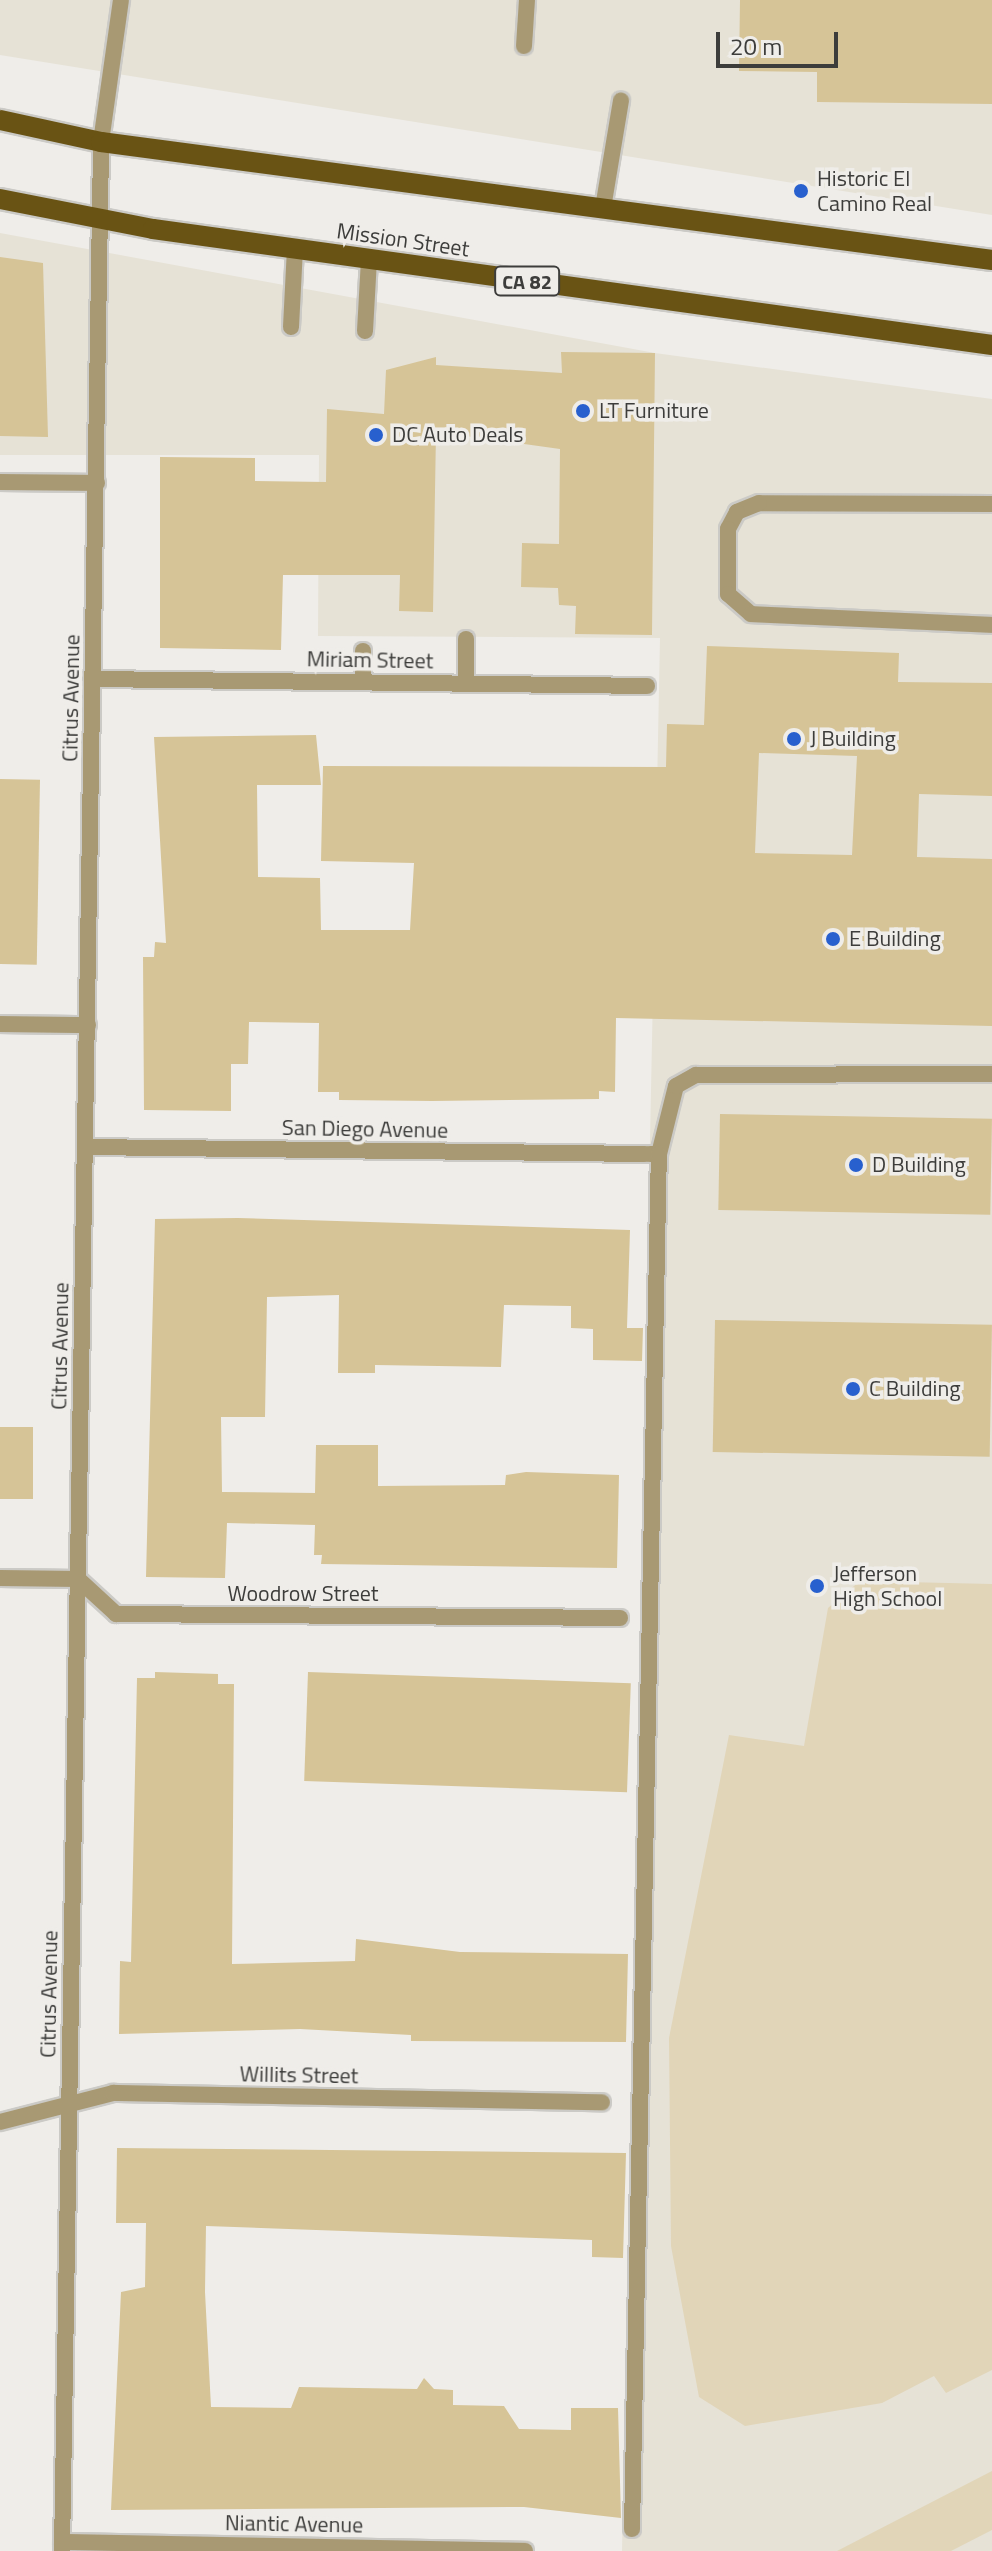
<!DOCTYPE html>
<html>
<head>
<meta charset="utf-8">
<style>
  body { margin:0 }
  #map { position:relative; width:992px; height:2551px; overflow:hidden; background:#efede9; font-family:"Titillium Web",sans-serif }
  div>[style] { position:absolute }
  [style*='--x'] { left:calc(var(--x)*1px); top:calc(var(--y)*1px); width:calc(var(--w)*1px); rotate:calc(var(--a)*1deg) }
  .built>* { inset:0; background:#e6e2d6 }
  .green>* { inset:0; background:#e1d5b8 }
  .building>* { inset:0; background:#d6c497; transform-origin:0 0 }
  .roads { filter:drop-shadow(2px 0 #cbcac6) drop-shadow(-2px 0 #cbcac6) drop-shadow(0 2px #cbcac6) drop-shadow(0 -2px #cbcac6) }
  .lane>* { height:16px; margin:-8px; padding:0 8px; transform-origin:8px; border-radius:8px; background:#a89973 }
  .street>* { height:16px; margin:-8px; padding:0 8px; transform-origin:8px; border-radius:8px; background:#a89973 }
  .primary>* { height:20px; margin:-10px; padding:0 10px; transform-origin:10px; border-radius:10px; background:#695314 }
  .dots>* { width:22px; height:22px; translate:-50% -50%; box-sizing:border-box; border:4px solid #efede9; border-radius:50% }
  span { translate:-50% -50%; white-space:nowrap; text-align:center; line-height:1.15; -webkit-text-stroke:7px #efede9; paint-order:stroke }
  .shield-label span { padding:2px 6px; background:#efede9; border:2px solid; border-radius:6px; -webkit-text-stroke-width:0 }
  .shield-label { font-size:20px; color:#3d3d3b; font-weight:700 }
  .poi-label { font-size:22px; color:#3d3d3b }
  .left { translate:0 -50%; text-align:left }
  .street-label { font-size:22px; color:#3d3d3b }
  .scale { position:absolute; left:716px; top:32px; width:122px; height:36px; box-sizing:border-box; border:4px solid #3d3d3b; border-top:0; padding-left:10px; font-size:24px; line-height:28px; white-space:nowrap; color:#3d3d3b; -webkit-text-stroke:6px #efede9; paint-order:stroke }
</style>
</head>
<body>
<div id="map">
  <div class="built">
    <i style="clip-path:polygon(0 0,992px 0,992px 215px,0 55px)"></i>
    <i style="clip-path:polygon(0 233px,655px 353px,992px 399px,992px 2551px,622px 2551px,660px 638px,318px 636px,319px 455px,0 455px)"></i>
  </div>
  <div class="green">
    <i style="clip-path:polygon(860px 1581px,992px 1584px,992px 2370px,946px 2393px,934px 2376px,882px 2403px,745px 2426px,699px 2397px,671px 2246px,669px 2038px,729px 1735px,804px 1746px,828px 1608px)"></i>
    <i style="clip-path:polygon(992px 2471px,992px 2530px,951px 2551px,837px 2551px)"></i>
  </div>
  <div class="building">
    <i style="clip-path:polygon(740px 0,992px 0,992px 104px,817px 102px,817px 72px,739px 71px)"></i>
    <i style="clip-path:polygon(0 257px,43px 263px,48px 437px,0 436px)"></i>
    <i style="clip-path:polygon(561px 352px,655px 353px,652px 635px,575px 634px,576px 606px,559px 605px,558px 588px,521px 587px,522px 543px,559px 544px,560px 449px,436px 432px,433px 612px,399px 611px,400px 575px,283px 575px,281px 650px,160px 648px,160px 457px,255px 458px,255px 481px,326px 482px,327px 409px,384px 414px,386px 370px,436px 357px,436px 365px,562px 373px)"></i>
    <i style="clip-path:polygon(evenodd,707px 646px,899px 653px,898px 682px,992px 683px,992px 796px,919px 794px,917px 857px,992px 859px,992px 1026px,616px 1018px,615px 1092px,599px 1091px,599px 1099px,432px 1101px,339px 1100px,339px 1092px,318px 1092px,319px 1023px,249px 1022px,248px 1064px,231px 1064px,231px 1111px,144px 1110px,143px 957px,154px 957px,155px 942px,166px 943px,154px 737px,316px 735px,321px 785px,257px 785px,258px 877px,320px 878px,321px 930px,410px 930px,414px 863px,321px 861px,323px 766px,666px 767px,667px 724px,704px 725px,707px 646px,759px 753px,857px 756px,852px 855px,755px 853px,759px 753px)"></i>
    <i style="left:0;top:779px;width:40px;height:185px;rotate:1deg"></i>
    <i style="left:720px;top:1114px;width:272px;height:96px;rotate:1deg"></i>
    <i style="clip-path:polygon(238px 1218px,630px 1230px,627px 1328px,643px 1328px,642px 1361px,593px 1360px,593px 1329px,571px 1328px,571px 1306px,504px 1305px,501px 1367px,375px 1365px,375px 1373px,338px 1373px,339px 1295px,267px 1297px,265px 1417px,221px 1417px,222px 1492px,315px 1493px,316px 1445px,378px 1445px,378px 1486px,505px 1485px,506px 1475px,526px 1472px,619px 1475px,617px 1568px,321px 1564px,322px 1555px,314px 1555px,315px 1525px,227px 1523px,225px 1578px,146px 1577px,155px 1219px)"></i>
    <i style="left:715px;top:1320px;width:277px;height:132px;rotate:1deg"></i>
    <i style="left:0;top:1427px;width:33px;height:72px"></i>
    <i style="clip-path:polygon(155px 1672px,218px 1674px,218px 1684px,234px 1684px,232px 1964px,355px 1961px,356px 1939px,460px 1952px,628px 1954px,626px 2042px,411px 2041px,411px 2035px,300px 2029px,119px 2034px,120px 1961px,131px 1962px,137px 1678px,155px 1678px)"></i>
    <i style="left:308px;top:1672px;width:323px;height:109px;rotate:2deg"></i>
    <i style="clip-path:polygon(117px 2148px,626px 2153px,623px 2258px,592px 2257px,592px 2240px,206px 2226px,205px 2292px,211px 2407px,291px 2408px,299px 2387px,417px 2389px,424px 2378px,434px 2389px,453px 2390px,453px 2405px,504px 2406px,519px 2429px,571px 2430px,571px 2408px,618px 2408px,621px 2518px,524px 2507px,111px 2510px,121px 2292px,145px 2287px,146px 2223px,116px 2223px)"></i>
  </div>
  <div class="roads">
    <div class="lane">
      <i style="--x:524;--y:46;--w:46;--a:-86.3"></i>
      <i style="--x:101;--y:142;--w:143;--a:-82"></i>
      <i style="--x:603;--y:208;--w:109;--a:-80.5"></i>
      <i style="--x:291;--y:327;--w:78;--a:-87.1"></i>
      <i style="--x:365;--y:331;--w:72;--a:-86.8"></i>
      <i style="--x:992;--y:504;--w:233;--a:-179.8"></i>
      <i style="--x:759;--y:503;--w:24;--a:158"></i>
      <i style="--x:737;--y:512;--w:19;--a:118"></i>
      <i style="--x:728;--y:529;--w:65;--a:90"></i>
      <i style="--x:728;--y:594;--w:30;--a:41"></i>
      <i style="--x:751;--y:614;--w:241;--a:2.6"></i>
      <i style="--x:363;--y:651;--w:31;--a:90"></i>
      <i style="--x:466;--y:683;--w:44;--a:-90"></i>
      <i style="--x:650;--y:1154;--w:9;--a:0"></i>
      <i style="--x:659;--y:1154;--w:70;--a:-76"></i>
      <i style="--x:676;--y:1086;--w:23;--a:-29"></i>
      <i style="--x:696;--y:1075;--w:296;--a:-0.2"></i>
      <i style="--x:632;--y:2529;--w:1375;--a:-88.88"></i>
    </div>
    <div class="street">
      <i style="--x:0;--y:482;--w:97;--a:0.6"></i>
      <i style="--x:93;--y:679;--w:554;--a:0.72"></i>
      <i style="--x:0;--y:1024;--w:88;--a:0.7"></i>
      <i style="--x:86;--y:1147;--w:559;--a:0.72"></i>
      <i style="--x:0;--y:1578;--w:78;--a:0.7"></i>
      <i style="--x:78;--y:1579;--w:52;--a:42.6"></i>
      <i style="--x:116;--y:1614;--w:504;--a:0.45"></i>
      <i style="--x:0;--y:2122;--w:117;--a:-14.4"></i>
      <i style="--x:113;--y:2093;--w:489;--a:1.1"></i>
      <i style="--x:62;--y:2542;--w:463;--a:1.1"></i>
      <i style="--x:62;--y:2551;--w:2409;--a:-89.07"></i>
    </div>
    <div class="primary">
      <i style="--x:0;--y:120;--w:103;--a:12.3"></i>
      <i style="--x:101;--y:142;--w:899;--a:7.54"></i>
      <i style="--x:0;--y:199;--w:156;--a:11.1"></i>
      <i style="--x:153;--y:229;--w:847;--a:7.87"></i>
    </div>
  </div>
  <div class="dots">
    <i style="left:801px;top:191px;background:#2860ce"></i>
    <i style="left:583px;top:411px;background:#2860ce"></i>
    <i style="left:376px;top:435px;background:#2860ce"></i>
    <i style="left:794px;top:739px;background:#2860ce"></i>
    <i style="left:833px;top:939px;background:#2860ce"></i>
    <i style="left:856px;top:1165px;background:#2860ce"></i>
    <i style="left:853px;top:1389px;background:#2860ce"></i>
    <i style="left:817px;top:1586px;background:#2860ce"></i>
  </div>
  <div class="shield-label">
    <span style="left:527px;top:281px">CA 82</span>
  </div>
  <div class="poi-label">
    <span class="left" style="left:817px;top:191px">Historic El<br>Camino Real</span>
    <span class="left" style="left:599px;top:411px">LT Furniture</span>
    <span class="left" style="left:392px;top:435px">DC Auto Deals</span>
    <span class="left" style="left:810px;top:739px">J Building</span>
    <span class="left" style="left:849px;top:939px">E Building</span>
    <span class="left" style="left:872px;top:1165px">D Building</span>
    <span class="left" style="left:869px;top:1389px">C Building</span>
    <span class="left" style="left:833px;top:1586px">Jefferson<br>High School</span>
  </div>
  <div class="street-label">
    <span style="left:403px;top:240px;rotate:8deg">Mission Street</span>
    <span style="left:370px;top:660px;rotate:1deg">Miriam Street</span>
    <span style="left:71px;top:698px;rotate:-89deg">Citrus Avenue</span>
    <span style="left:365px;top:1129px;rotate:1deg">San Diego Avenue</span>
    <span style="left:60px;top:1346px;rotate:-89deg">Citrus Avenue</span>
    <span style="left:303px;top:1594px">Woodrow Street</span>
    <span style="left:49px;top:1994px;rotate:-89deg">Citrus Avenue</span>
    <span style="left:299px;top:2075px;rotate:1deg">Willits Street</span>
    <span style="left:294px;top:2524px;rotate:1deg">Niantic Avenue</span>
  </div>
  <div class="scale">20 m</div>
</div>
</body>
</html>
